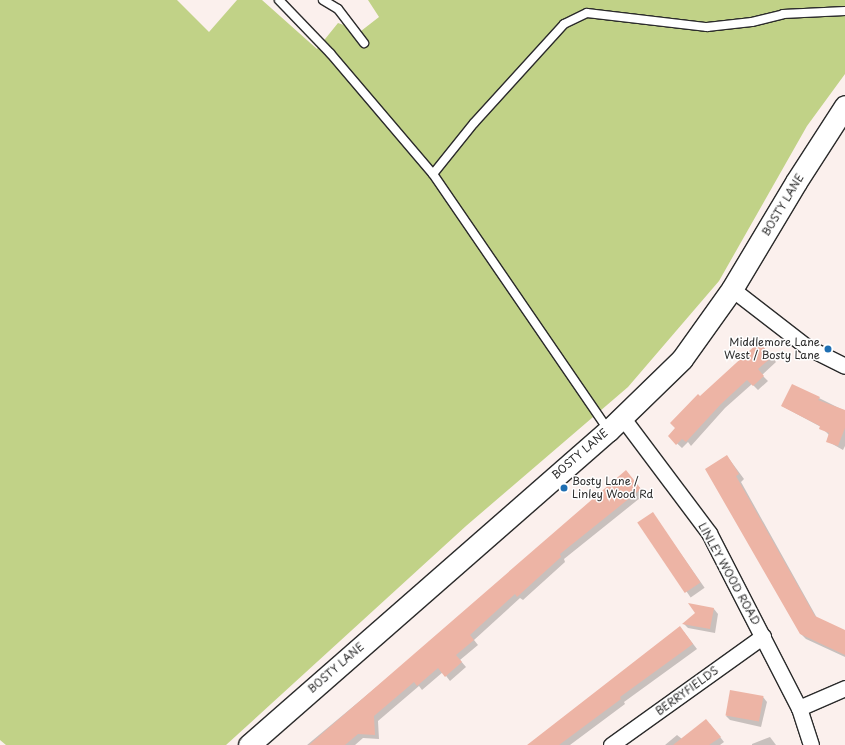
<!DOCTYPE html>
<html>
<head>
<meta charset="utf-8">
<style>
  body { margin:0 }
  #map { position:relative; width:845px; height:745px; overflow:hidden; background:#fbf0ed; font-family:"Playpen Sans",sans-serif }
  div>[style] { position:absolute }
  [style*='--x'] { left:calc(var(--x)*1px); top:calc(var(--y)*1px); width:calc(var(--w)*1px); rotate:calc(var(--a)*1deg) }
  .green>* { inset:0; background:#c1d287 }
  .shadow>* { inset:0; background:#0003; transform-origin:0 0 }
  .building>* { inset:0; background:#edb4a5; transform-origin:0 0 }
  .roads { filter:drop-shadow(1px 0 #2b2b2b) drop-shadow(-1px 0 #2b2b2b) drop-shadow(0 1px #2b2b2b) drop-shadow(0 -1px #2b2b2b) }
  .lane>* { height:8px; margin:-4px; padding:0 4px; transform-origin:4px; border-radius:4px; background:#fff }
  .street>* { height:15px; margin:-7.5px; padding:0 7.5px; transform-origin:7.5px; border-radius:7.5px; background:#fff }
  .secondary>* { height:21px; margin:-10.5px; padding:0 10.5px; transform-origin:10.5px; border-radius:10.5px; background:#fff }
  .dots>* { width:11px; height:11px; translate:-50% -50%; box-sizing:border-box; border:2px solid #fff; border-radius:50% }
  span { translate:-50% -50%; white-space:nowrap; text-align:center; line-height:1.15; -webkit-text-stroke:3px #fff; paint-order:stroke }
  .street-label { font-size:11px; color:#2b2b2b }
  .poi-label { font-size:11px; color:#2b2b2b }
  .right { translate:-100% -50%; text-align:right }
  .left { translate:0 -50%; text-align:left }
</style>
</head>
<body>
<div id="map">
  <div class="green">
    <i style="clip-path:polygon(0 0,177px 0,209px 32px,237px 0,262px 0,317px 49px,338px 23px,361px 31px,379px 17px,368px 0,845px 0,845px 74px,807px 126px,719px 281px,628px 387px,466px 526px,226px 745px,6px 745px,0 740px)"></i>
  </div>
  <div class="shadow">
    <i style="clip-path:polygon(764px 348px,776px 362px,762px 375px,768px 381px,758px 390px,752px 384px,725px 408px,691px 446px,688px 442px,682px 448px,669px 436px,700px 398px)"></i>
    <i style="clip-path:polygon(819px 398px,845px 411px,845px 446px,843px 450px,827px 441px,829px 435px,821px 427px,782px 406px)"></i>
    <i style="clip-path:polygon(727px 456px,744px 479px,741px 482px,817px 618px,845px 631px,845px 657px,806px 639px,801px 634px)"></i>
    <i style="clip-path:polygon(626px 471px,645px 494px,564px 559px,565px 562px,523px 600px,520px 598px,474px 640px,478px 645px,460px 660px,466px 667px,450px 681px,443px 672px,422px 690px,419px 686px,378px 721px,379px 739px,363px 738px,355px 745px,307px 745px,446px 629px)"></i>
    <i style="left:653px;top:514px;width:90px;height:17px;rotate:55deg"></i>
    <i style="clip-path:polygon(714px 609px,718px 614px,715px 633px,688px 628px,684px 624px,696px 614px)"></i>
    <i style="clip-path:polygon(684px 632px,697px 649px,624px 702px,625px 704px,570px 745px,528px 745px)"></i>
    <i style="clip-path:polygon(763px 697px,767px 702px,761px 727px,730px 720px,726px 716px)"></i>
    <i style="clip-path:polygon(710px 724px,724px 742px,720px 745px,665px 745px,677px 735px,682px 739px)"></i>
    <i style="clip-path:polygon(770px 737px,776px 745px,752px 745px,752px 744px)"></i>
  </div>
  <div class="building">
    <i style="clip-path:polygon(759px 342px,772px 357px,758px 369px,764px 376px,753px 386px,747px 380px,721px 404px,686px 442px,682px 439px,676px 445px,668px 436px,675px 428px,670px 423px,698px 394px,700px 396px)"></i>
    <i style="clip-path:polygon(792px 384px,820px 397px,818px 400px,845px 410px,845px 428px,838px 446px,826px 442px,829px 433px,819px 429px,820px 426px,781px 406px)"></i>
    <i style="clip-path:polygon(727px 455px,739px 474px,736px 476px,815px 616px,845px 630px,845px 655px,800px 634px,705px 469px)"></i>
    <i style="clip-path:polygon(626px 470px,641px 489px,560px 554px,561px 557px,517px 597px,515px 594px,470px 635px,474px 640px,456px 655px,462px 662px,445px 677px,438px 668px,417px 686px,414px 682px,374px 716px,375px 735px,358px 734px,345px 745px,309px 745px)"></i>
    <i style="left:653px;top:512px;width:85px;height:19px;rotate:56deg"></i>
    <i style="clip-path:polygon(688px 603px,714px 608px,710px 629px,682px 624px,695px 613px)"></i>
    <i style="clip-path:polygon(680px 626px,693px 644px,620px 697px,621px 699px,559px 745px,527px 745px)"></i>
    <i style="left:730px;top:690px;width:34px;height:26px;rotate:10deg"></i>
    <i style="clip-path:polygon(706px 719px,721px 737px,709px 745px,673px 745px)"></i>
  </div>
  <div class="roads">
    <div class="lane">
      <i style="--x:279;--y:0;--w:74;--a:46.1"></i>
      <i style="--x:330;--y:53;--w:159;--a:49.6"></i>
      <i style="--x:433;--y:174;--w:310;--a:55.6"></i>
      <i style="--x:323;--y:0;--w:17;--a:31"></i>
      <i style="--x:338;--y:9;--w:43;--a:52.6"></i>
      <i style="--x:433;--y:174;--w:65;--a:-51.2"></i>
      <i style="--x:474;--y:123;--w:134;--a:-47.7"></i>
      <i style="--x:564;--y:24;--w:25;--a:-26"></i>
      <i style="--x:587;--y:13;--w:121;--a:6.7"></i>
      <i style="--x:707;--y:27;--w:45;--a:-6.3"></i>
      <i style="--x:752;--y:22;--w:32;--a:-14"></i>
      <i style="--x:783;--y:14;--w:62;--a:-2.8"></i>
    </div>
    <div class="street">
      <i style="--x:732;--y:289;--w:95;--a:37.7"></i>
      <i style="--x:807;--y:347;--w:42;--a:26.6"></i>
      <i style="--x:622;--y:417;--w:145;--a:53.1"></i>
      <i style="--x:709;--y:533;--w:197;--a:62.8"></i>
      <i style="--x:799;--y:708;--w:39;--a:72"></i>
      <i style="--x:799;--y:708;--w:50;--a:-23.5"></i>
      <i style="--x:611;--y:745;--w:187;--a:-35.6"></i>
    </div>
    <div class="secondary">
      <i style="--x:249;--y:745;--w:477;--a:-41.2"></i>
      <i style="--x:608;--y:431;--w:103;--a:-44.2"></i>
      <i style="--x:682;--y:359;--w:86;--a:-54.5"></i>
      <i style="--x:732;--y:289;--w:125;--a:-59.1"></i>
      <i style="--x:796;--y:182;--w:90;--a:-57.2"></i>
    </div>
  </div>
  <div class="dots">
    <i style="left:828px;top:349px;background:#1f6fb2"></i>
    <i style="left:564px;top:488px;background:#1f6fb2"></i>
  </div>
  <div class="street-label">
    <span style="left:783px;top:205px;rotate:-59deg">BOSTY LANE</span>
    <span style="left:580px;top:454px;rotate:-41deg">BOSTY LANE</span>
    <span style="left:729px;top:574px;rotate:61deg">LINLEY WOOD ROAD</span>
    <span style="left:336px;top:668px;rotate:-41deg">BOSTY LANE</span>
    <span style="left:687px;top:691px;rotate:-36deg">BERRYFIELDS</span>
  </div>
  <div class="poi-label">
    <span class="right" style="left:820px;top:349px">Middlemore Lane<br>West / Bosty Lane</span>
    <span class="left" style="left:572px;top:488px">Bosty Lane /<br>Linley Wood Rd</span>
  </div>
</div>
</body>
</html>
